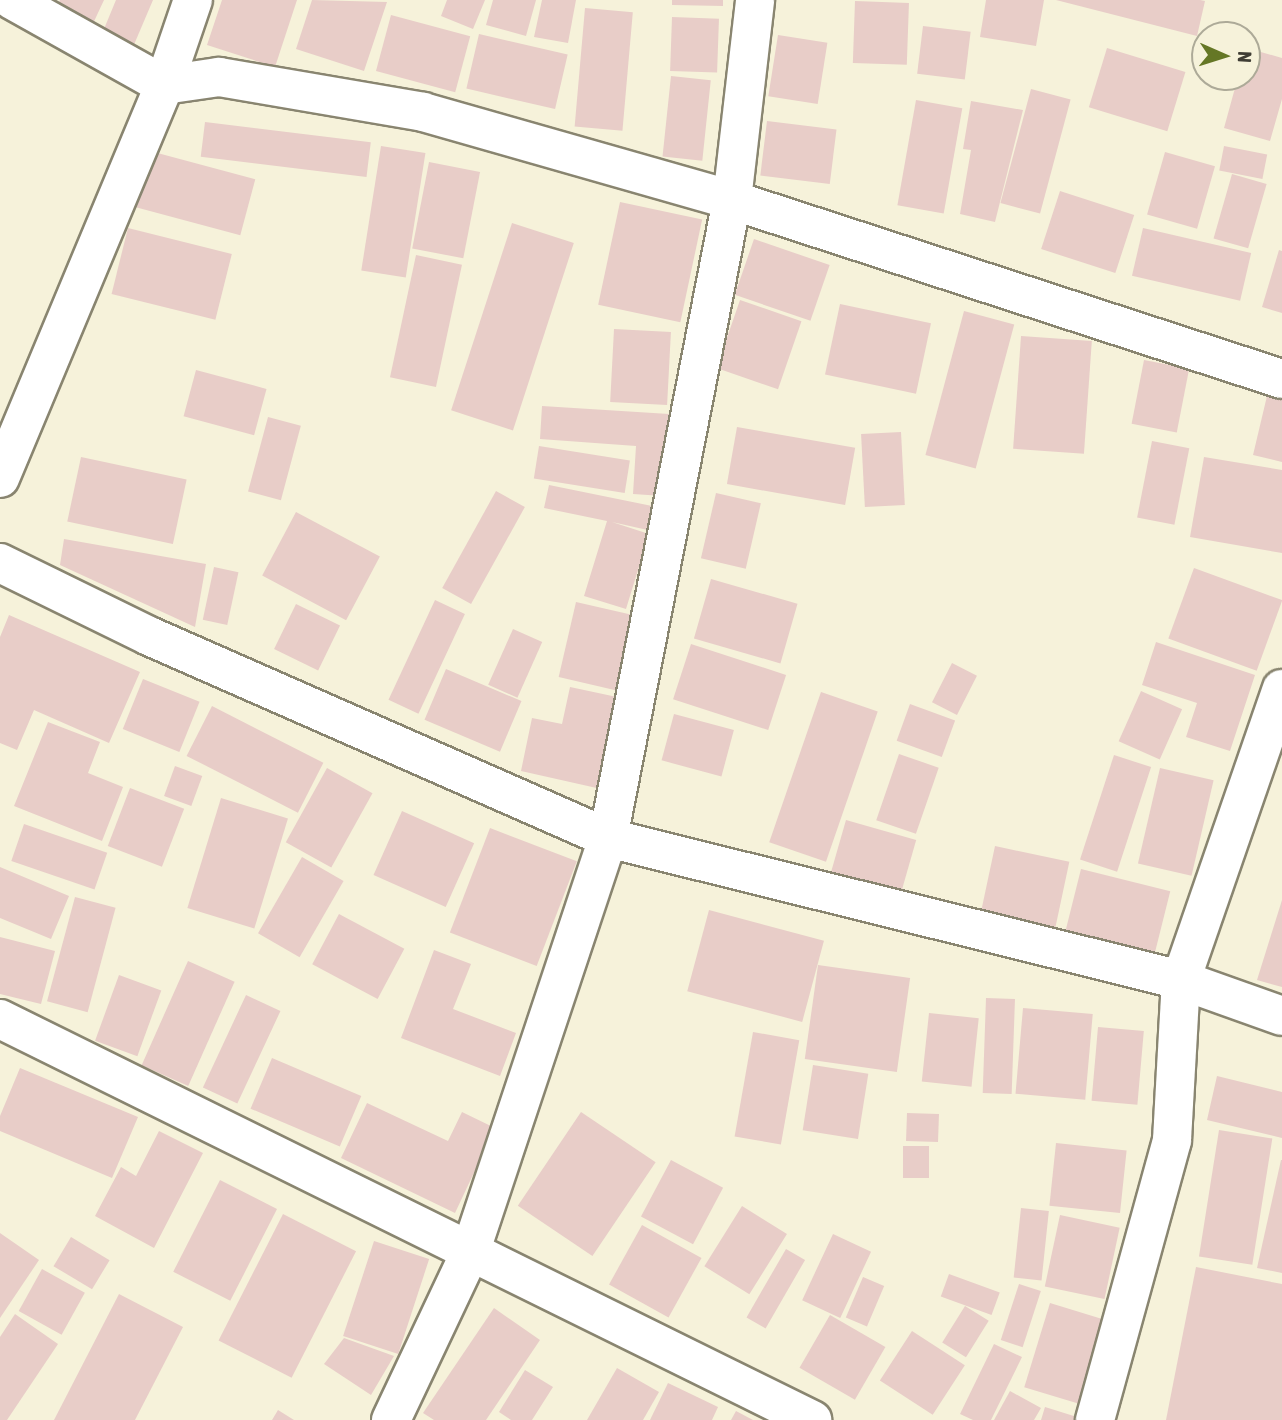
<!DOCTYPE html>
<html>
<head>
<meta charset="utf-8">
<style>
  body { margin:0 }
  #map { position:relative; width:1282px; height:1420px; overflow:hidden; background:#f6f2da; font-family:"Asap Condensed",sans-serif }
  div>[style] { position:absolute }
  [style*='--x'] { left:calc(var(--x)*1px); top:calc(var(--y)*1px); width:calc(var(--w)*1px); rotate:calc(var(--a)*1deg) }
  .building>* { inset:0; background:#e8cdc8; transform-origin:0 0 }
  .roads { filter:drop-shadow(2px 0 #898570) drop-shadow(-2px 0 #898570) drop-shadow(0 2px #898570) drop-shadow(0 -2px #898570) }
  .minor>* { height:38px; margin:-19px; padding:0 19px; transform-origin:19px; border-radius:19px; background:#fff }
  span { translate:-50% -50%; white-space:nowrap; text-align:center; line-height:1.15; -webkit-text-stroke:5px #f6f2da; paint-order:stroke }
  .north { position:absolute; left:1191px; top:21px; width:70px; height:70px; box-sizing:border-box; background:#f6f2da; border:2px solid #adaa98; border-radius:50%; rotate:93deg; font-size:19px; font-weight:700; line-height:28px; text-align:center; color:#3f3d34 }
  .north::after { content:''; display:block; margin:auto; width:24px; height:32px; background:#657725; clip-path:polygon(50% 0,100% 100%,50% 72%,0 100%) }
</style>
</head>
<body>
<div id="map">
  <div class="building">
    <i style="clip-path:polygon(60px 0,104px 0,90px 30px,54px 13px)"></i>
    <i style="clip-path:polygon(116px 0,153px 0,130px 54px,99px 41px)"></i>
    <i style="clip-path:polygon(222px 0,297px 0,275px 67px,207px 45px)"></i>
    <i style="clip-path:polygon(312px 0,387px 2px,364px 71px,296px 49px)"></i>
    <i style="clip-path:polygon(447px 0,485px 0,473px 29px,441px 16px)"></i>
    <i style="clip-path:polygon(493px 0,536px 0,526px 36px,486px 25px)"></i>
    <i style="clip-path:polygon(542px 0,576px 0,568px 43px,534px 37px)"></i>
    <i style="clip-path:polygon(672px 0,723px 0,723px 6px,672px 5px)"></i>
    <i style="clip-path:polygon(986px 0,1044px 0,1036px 46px,980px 37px)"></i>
    <i style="clip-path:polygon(1056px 0,1200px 0,1205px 1px,1197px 36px)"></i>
    <i style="left:855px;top:1px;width:54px;height:62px;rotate:2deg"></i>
    <i style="left:585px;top:8px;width:48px;height:119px;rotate:5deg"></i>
    <i style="left:391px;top:15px;width:82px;height:58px;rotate:15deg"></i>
    <i style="left:672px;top:17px;width:47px;height:54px;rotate:2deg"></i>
    <i style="left:923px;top:26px;width:48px;height:48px;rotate:7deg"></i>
    <i style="left:479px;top:34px;width:91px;height:56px;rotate:13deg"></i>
    <i style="left:778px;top:35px;width:50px;height:62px;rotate:9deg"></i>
    <i style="left:1107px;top:48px;width:82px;height:62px;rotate:17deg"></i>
    <i style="clip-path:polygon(1247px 48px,1282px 58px,1282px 99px,1270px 141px,1224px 128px,1238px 77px,1247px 77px)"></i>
    <i style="left:671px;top:76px;width:40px;height:81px;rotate:6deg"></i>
    <i style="left:1031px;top:89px;width:41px;height:118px;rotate:15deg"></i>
    <i style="left:916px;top:100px;width:47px;height:107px;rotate:10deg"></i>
    <i style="clip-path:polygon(971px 101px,1023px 110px,995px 222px,960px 214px,971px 150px,963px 149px)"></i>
    <i style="left:767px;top:121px;width:70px;height:55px;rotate:7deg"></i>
    <i style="left:205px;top:122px;width:167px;height:35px;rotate:7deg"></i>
    <i style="left:381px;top:146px;width:45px;height:126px;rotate:9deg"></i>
    <i style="left:1224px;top:146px;width:44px;height:25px;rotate:11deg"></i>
    <i style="left:150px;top:151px;width:109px;height:58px;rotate:15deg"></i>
    <i style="left:1165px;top:152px;width:52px;height:65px;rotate:16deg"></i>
    <i style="left:429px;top:162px;width:52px;height:88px;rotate:11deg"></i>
    <i style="left:1232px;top:174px;width:36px;height:67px;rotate:16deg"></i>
    <i style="left:1060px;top:191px;width:78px;height:61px;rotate:18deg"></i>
    <i style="left:620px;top:202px;width:84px;height:105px;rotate:12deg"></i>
    <i style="left:512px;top:223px;width:65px;height:197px;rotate:18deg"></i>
    <i style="left:128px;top:228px;width:107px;height:68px;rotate:14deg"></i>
    <i style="left:1143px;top:228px;width:111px;height:49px;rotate:13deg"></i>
    <i style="left:754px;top:239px;width:80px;height:59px;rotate:19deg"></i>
    <i style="clip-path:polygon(1279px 250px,1282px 251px,1282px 313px,1262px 307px)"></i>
    <i style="left:416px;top:255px;width:47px;height:125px;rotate:12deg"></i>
    <i style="left:740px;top:300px;width:65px;height:72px;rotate:19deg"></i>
    <i style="left:840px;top:304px;width:93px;height:72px;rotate:12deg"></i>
    <i style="left:964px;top:311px;width:52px;height:149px;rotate:15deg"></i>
    <i style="left:614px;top:329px;width:57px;height:73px;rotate:3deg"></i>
    <i style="left:1021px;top:336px;width:71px;height:113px;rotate:4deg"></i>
    <i style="left:1144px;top:360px;width:46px;height:65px;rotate:11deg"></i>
    <i style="left:196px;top:370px;width:73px;height:48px;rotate:15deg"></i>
    <i style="clip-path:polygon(1267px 396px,1282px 400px,1282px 462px,1253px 455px)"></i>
    <i style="clip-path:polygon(542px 406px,669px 414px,663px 496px,633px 494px,636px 446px,540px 439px)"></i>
    <i style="left:268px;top:417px;width:34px;height:77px;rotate:15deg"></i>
    <i style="left:737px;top:427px;width:120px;height:58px;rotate:10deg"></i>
    <i style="left:901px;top:432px;width:73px;height:40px;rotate:87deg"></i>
    <i style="left:1152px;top:441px;width:38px;height:78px;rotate:11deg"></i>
    <i style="left:539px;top:446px;width:92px;height:33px;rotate:9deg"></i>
    <i style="left:81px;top:457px;width:108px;height:66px;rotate:12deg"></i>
    <i style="clip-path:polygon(1204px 457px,1282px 470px,1282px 553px,1190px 537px)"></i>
    <i style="clip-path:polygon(549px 485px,657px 507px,652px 531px,612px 522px,649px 534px,626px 609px,584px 596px,607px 521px,544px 508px)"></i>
    <i style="left:496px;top:491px;width:33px;height:111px;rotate:29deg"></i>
    <i style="left:716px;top:493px;width:46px;height:67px;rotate:13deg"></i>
    <i style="left:296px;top:512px;width:95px;height:72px;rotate:28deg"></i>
    <i style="clip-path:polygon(64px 539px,206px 564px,195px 627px,60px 565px)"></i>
    <i style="left:214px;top:567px;width:25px;height:54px;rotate:12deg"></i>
    <i style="left:1194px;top:568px;width:94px;height:75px;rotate:20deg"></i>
    <i style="left:711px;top:579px;width:90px;height:62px;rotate:16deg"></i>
    <i style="left:435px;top:600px;width:33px;height:110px;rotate:25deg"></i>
    <i style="left:576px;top:602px;width:65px;height:77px;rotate:13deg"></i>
    <i style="left:296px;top:604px;width:49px;height:50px;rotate:26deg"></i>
    <i style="clip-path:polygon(9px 615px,140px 672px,109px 743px,34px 710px,17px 750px,0 743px,0 637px)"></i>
    <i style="left:513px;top:629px;width:32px;height:61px;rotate:24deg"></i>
    <i style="clip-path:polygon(1156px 642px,1255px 675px,1230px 751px,1186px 737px,1197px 703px,1142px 685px)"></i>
    <i style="left:691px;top:644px;width:100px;height:58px;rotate:18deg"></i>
    <i style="left:952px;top:663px;width:28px;height:44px;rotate:27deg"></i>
    <i style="left:446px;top:669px;width:82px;height:55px;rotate:23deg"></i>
    <i style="left:143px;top:679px;width:61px;height:54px;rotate:22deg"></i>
    <i style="clip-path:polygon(570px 687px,631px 700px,610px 791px,521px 771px,532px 718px,562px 724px)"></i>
    <i style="left:1141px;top:691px;width:45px;height:55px;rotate:24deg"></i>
    <i style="left:821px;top:692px;width:60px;height:159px;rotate:19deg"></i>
    <i style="left:910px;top:704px;width:48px;height:39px;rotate:20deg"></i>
    <i style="left:212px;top:706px;width:125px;height:56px;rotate:27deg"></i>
    <i style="left:674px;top:714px;width:62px;height:48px;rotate:15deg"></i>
    <i style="clip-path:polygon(48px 722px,100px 742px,88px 773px,123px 787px,102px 841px,14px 806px)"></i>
    <i style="left:899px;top:754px;width:42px;height:70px;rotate:19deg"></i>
    <i style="left:1114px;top:755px;width:39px;height:110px;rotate:18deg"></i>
    <i style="left:175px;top:766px;width:29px;height:32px;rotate:20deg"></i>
    <i style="left:327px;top:768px;width:52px;height:85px;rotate:29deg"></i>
    <i style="left:1160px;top:768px;width:55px;height:98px;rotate:13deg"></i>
    <i style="left:130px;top:788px;width:58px;height:62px;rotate:21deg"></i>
    <i style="left:221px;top:798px;width:70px;height:115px;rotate:17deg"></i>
    <i style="left:402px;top:811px;width:79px;height:70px;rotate:24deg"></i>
    <i style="left:846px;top:820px;width:73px;height:62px;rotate:16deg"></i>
    <i style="left:24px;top:824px;width:88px;height:39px;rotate:19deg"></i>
    <i style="left:490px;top:828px;width:93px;height:112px;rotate:21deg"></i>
    <i style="left:995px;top:846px;width:76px;height:73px;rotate:12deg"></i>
    <i style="left:302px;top:857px;width:48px;height:88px;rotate:30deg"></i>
    <i style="clip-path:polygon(0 867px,69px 896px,51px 939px,0 918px)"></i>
    <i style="left:1081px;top:869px;width:92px;height:64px;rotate:14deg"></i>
    <i style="left:75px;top:897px;width:42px;height:108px;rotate:15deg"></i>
    <i style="clip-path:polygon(1282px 900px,1282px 987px,1257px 980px)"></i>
    <i style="left:709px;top:910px;width:119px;height:84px;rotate:15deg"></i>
    <i style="left:339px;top:914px;width:74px;height:57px;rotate:28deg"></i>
    <i style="clip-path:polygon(0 937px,55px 951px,41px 1004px,0 994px)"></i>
    <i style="clip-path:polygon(434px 950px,471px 964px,453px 1009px,516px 1033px,500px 1076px,401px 1038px)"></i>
    <i style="left:188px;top:961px;width:51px;height:114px;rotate:24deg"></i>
    <i style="left:818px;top:965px;width:93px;height:95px;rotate:8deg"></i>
    <i style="left:119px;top:975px;width:45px;height:70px;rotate:20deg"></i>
    <i style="left:246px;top:995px;width:38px;height:102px;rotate:25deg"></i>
    <i style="left:986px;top:998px;width:29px;height:95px;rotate:2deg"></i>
    <i style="left:1023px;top:1008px;width:70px;height:86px;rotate:5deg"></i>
    <i style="left:929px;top:1013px;width:50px;height:69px;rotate:6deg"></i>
    <i style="left:1098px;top:1027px;width:46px;height:74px;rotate:5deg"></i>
    <i style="left:753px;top:1032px;width:47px;height:106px;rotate:10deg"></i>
    <i style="left:272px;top:1058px;width:97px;height:55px;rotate:23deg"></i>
    <i style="left:813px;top:1065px;width:56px;height:66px;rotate:9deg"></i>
    <i style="clip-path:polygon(20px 1068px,138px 1117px,112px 1178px,0 1131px,0 1116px)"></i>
    <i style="clip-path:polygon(1217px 1076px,1282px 1092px,1282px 1138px,1207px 1120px)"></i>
    <i style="clip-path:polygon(367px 1103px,448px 1141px,462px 1112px,495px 1128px,455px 1213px,341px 1158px)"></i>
    <i style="left:581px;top:1112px;width:90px;height:113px;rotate:34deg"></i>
    <i style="left:907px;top:1113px;width:32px;height:28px;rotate:2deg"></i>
    <i style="left:1219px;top:1130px;width:54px;height:128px;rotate:9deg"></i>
    <i style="clip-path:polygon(159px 1131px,203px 1153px,154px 1248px,95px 1216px,121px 1167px,136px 1176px)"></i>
    <i style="left:1056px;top:1143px;width:71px;height:63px;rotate:6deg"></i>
    <i style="left:903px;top:1146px;width:26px;height:32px"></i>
    <i style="left:671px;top:1160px;width:59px;height:64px;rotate:28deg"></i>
    <i style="clip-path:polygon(1281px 1160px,1282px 1160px,1282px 1273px,1257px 1268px)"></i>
    <i style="left:220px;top:1180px;width:64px;height:103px;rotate:27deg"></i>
    <i style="left:742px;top:1206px;width:53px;height:71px;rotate:32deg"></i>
    <i style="left:1021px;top:1208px;width:28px;height:70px;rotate:6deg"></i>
    <i style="left:283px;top:1214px;width:82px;height:142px;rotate:27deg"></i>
    <i style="left:1060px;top:1215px;width:61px;height:73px;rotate:12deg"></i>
    <i style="left:642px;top:1225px;width:68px;height:68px;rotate:29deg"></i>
    <i style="clip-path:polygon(0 1233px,39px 1260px,0 1318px)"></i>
    <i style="left:833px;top:1234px;width:42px;height:73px;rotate:25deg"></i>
    <i style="left:71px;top:1237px;width:45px;height:34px;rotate:31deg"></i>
    <i style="left:374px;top:1241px;width:58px;height:100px;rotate:18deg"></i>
    <i style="left:786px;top:1249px;width:22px;height:79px;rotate:30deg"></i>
    <i style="clip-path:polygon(1196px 1267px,1282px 1284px,1282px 1420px,1166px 1420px)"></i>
    <i style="left:42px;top:1269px;width:49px;height:48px;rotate:29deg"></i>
    <i style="left:949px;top:1274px;width:54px;height:24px;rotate:20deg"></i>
    <i style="left:863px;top:1277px;width:23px;height:44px;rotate:23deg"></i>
    <i style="left:1019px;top:1284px;width:23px;height:59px;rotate:18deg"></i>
    <i style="clip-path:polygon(119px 1294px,183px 1327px,135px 1420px,54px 1420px)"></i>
    <i style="left:1050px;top:1303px;width:58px;height:88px;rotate:17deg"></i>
    <i style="left:965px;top:1306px;width:28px;height:43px;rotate:32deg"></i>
    <i style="clip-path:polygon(494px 1308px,540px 1340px,486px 1420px,434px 1420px,423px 1413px)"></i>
    <i style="clip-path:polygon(15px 1314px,58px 1344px,7px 1420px,0 1420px,0 1337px)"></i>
    <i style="left:830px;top:1315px;width:64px;height:61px;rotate:30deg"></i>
    <i style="left:912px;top:1331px;width:63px;height:59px;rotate:33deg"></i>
    <i style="clip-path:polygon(344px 1338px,394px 1356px,371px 1395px,324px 1364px)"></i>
    <i style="clip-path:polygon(994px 1344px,1022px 1357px,991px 1420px,973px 1420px,960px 1414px)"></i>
    <i style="clip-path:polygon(617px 1368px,659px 1392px,643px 1420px,587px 1420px)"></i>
    <i style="clip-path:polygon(525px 1370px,553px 1387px,532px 1420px,511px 1420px,499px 1412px)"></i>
    <i style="clip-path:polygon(668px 1383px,718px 1407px,712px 1420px,650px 1420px)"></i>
    <i style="clip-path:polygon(1010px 1391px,1041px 1408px,1034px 1420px,994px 1420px)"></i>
    <i style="clip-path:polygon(1045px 1407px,1077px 1417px,1076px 1420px,1041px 1420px)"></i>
    <i style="clip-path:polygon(278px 1410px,294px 1420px,272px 1420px)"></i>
    <i style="clip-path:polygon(736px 1411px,753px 1420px,731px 1420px)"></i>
  </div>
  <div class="roads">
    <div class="minor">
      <i style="--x:12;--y:0;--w:174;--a:29.2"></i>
      <i style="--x:164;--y:85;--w:56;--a:-8.3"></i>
      <i style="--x:219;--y:77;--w:207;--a:9.7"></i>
      <i style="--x:423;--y:112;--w:321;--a:15.9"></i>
      <i style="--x:732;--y:200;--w:578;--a:18.03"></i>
      <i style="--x:0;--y:478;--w:426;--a:-67.3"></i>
      <i style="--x:164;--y:85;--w:90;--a:-71.2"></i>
      <i style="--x:0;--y:563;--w:166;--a:26.1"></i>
      <i style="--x:149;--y:636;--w:501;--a:23.75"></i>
      <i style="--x:608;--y:838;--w:590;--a:13.92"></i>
      <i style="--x:1181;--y:980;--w:107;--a:19.6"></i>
      <i style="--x:0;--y:1019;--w:906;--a:26.28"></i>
      <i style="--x:391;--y:1420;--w:185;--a:-64.7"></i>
      <i style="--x:470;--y:1253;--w:437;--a:-71.6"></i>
      <i style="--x:608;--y:838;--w:650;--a:-79"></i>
      <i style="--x:732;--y:200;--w:201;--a:-83.4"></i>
      <i style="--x:1095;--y:1420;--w:290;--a:-74.6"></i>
      <i style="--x:1172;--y:1140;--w:160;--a:-86.8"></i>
      <i style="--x:1181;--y:980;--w:308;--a:-70.9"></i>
    </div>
  </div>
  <div class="north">N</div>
</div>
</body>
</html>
